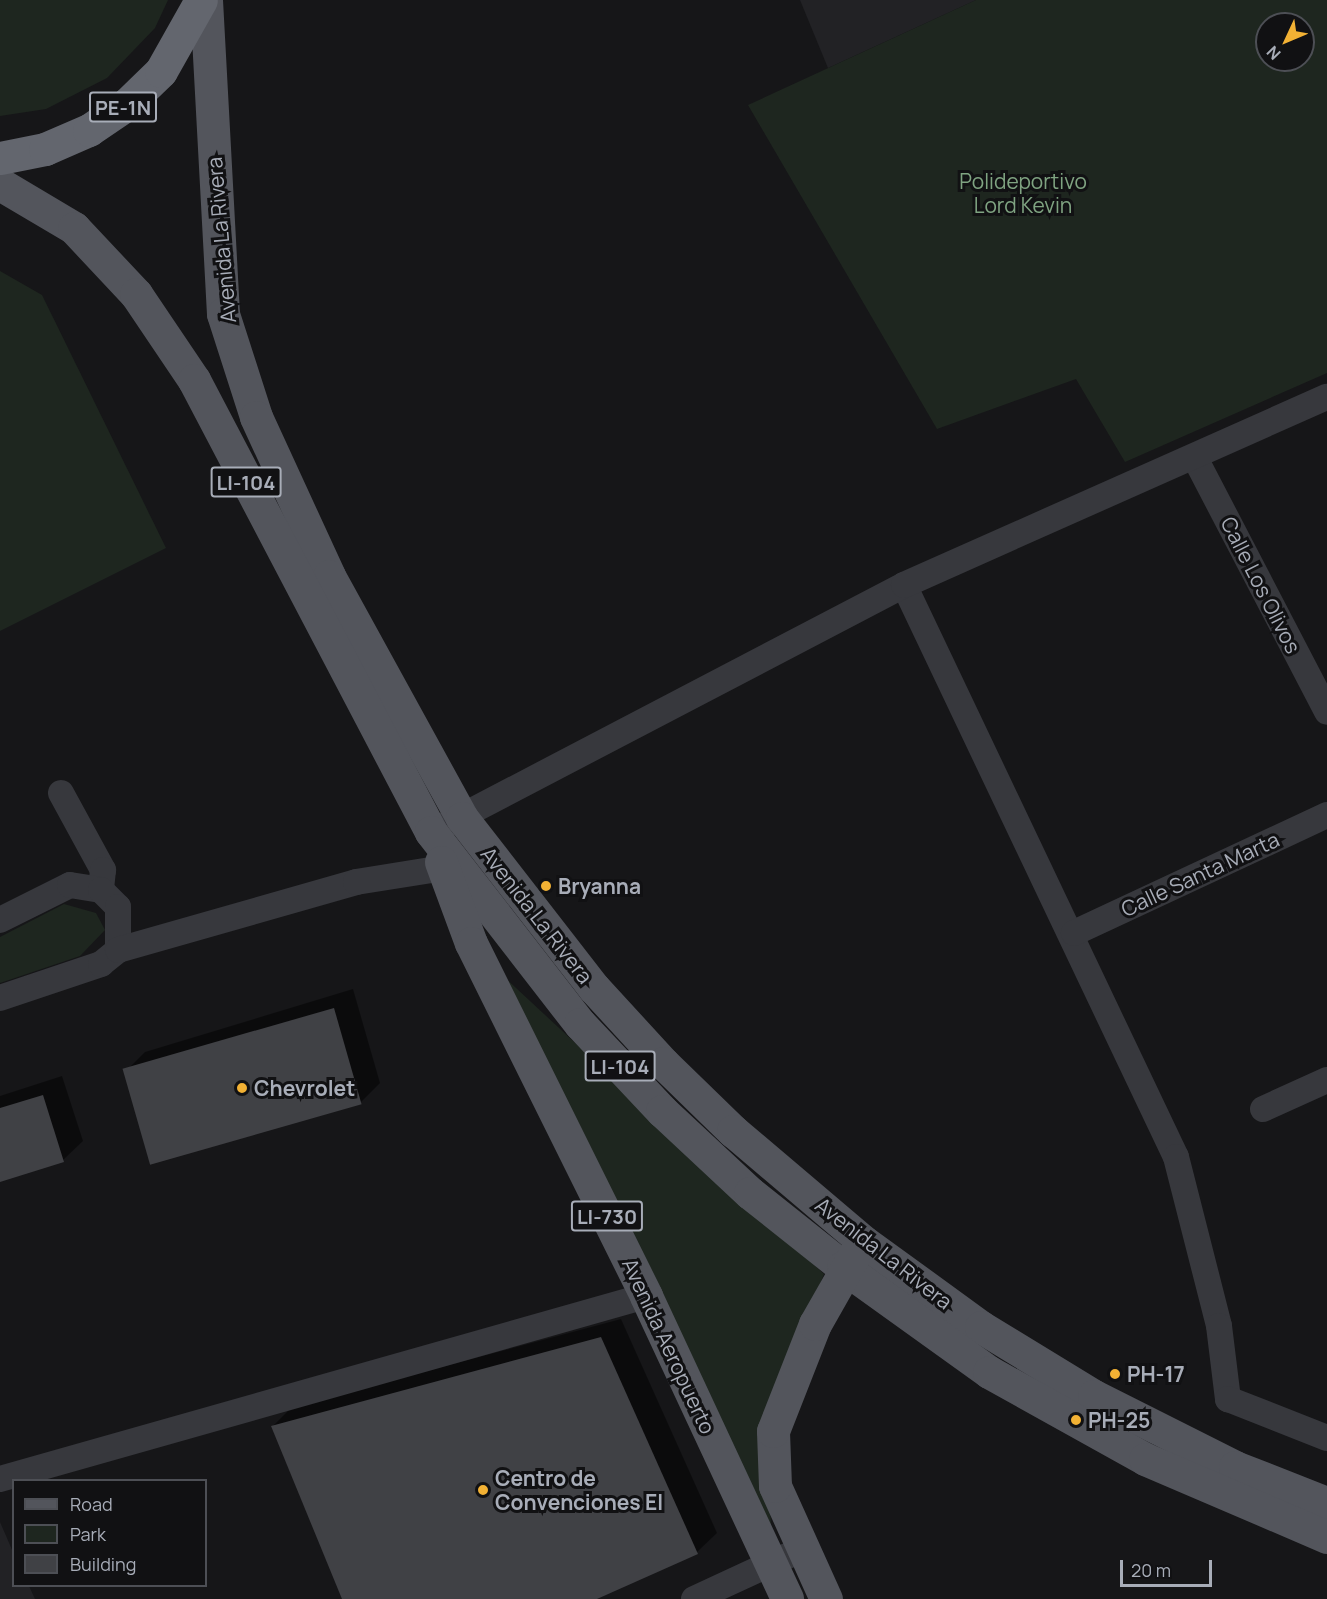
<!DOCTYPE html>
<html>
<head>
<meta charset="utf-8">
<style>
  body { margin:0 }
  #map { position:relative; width:1327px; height:1599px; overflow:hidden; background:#161618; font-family:Manrope,sans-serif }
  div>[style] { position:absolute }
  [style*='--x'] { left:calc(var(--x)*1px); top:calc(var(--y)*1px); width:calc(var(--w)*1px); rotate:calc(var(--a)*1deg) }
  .built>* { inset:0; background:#222225 }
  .green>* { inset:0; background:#1e261f }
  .shadow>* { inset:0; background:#0007 }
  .building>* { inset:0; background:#404145; transform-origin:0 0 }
  .street>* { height:26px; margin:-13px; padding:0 13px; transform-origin:13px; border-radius:13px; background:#37383d }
  .primary>* { height:33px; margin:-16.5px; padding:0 16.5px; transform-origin:16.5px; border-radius:16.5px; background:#53555c }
  .highway>* { height:33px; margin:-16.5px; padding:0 16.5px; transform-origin:16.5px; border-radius:16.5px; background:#63666e }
  .dots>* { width:16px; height:16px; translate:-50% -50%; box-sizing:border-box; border:3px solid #111113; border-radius:50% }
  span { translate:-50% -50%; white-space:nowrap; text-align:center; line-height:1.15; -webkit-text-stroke:6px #111113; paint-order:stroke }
  .shield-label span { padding:2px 4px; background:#111113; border:2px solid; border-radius:4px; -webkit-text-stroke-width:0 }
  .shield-label { font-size:20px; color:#a8adb8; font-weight:700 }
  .park-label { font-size:21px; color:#7fa381 }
  .street-label { font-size:21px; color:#a8adb8 }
  .poi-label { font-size:21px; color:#a8adb8; font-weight:700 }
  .left { translate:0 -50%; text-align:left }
  .legend { position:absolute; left:12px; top:1479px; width:195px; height:108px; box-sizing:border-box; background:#111113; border:2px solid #4d4f55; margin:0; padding:8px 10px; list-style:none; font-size:18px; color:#a8adb8 }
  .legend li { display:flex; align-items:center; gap:12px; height:30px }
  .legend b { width:30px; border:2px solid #4d4f55 }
  .north { position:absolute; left:1255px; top:12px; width:60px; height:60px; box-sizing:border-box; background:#111113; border:2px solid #4d4f55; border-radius:50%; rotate:226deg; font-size:16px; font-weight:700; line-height:24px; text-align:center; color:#a8adb8 }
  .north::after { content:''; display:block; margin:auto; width:21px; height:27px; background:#f2b134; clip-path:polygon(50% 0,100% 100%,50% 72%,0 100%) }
  .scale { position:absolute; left:1120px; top:1560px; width:92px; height:27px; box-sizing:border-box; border:3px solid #a8adb8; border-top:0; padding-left:8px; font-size:18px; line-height:21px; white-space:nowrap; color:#a8adb8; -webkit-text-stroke:4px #111113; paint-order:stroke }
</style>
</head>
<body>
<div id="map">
  <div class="built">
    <i style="clip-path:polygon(800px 0,976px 0,828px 68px)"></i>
    <i style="clip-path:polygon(0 1522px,13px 1552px,14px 1586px,29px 1586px,35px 1599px,0 1599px)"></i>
  </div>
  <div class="green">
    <i style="clip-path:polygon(0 0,168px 0,155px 28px,107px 78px,46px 109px,0 116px)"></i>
    <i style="clip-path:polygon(evenodd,976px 0,1327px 0,1327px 373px,1125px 462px,1076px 379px,937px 429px,748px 105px,976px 0,1267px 24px,1303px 24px,1303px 60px,1267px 60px,1267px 24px)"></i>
    <i style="clip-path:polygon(0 271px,42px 295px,166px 548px,0 631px)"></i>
    <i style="clip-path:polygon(64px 904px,96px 913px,105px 930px,80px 956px,0 983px,0 937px)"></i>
    <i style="clip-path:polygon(488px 962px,824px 1274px,767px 1421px,772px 1555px)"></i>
  </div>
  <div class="shadow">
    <i style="clip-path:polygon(353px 989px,380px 1083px,360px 1103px,125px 1072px,145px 1052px)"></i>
    <i style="clip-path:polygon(62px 1076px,83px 1141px,63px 1160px,0 1180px,0 1096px)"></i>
    <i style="clip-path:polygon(621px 1319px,717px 1533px,697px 1552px,594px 1599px,344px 1599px,273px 1426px,292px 1407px)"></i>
  </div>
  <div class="building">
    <i style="left:334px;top:1008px;width:100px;height:220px;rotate:74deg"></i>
    <i style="clip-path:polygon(43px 1095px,64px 1162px,0 1182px,0 1108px)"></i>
    <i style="clip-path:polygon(601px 1337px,698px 1554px,597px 1599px,342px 1599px,271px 1426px)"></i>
  </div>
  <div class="street">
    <i style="--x:1195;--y:458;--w:286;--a:62.5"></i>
    <i style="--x:904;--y:585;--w:633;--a:64.57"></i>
    <i style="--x:1176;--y:1157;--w:174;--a:75.7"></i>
    <i style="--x:1219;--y:1326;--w:74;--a:83"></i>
    <i style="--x:1228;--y:1399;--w:106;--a:21.5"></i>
    <i style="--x:61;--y:793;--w:88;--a:61.4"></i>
    <i style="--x:103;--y:870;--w:20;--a:96"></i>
    <i style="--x:445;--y:825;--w:518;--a:-27.6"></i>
    <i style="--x:904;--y:585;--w:463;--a:-24"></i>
    <i style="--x:0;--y:920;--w:78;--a:-26.6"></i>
    <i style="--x:70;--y:885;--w:31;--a:9"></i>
    <i style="--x:101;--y:890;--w:24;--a:45"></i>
    <i style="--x:118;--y:907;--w:43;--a:90"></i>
    <i style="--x:1074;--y:933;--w:279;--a:-25"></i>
    <i style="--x:0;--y:998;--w:107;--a:-18.6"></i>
    <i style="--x:101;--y:964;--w:22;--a:-39"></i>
    <i style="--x:118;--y:950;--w:248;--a:-15.9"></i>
    <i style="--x:356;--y:882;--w:88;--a:-9.1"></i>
    <i style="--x:1263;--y:1109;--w:70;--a:-24.4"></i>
    <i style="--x:0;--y:1479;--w:671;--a:-15.82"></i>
    <i style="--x:694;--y:1599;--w:119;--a:-24.8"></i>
  </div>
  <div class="primary">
    <i style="--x:206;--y:0;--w:314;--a:86.9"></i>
    <i style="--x:223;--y:314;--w:108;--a:72.2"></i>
    <i style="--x:256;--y:417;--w:175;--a:65.3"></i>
    <i style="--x:329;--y:576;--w:276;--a:61.2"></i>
    <i style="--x:462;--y:818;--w:215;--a:52.2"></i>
    <i style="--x:594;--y:988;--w:102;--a:47.4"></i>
    <i style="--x:663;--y:1063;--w:98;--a:44.2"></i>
    <i style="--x:733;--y:1131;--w:172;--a:40.3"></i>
    <i style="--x:864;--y:1242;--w:145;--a:36"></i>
    <i style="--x:981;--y:1327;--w:132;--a:31.4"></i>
    <i style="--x:1094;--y:1396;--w:158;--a:26.7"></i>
    <i style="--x:1235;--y:1467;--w:99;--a:21.4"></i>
    <i style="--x:0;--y:184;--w:86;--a:30.7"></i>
    <i style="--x:74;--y:228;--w:91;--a:46.8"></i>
    <i style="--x:136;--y:294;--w:104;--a:56"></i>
    <i style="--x:194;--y:380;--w:510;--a:62.33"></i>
    <i style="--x:431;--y:832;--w:243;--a:52.2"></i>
    <i style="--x:580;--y:1024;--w:120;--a:46.7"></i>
    <i style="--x:662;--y:1111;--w:120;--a:43"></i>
    <i style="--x:750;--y:1193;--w:119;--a:38.5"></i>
    <i style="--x:843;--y:1267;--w:180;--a:35.7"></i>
    <i style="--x:989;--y:1372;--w:179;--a:29.1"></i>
    <i style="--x:1145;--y:1459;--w:198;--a:23.2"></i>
    <i style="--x:441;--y:862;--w:86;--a:69.7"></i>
    <i style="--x:471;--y:943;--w:394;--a:63.6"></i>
    <i style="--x:646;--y:1296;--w:334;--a:65"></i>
    <i style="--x:826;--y:1599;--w:124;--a:-114.3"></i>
    <i style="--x:775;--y:1486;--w:55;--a:-92.1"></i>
    <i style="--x:773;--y:1431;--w:115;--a:-68.6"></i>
    <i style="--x:815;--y:1324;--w:85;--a:-60.4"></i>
  </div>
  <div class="highway">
    <i style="--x:0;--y:158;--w:46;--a:-11.3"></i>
    <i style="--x:45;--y:149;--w:48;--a:-23.4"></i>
    <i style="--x:89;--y:130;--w:46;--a:-34.4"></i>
    <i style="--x:127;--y:104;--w:47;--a:-44.1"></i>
    <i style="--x:161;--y:71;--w:81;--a:-60.6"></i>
  </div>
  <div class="dots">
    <i style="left:546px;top:886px;background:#f2b134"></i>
    <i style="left:242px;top:1088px;background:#f2b134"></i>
    <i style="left:1115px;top:1374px;background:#f2b134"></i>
    <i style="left:1076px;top:1420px;background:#f2b134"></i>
    <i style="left:483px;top:1490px;background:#f2b134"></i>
  </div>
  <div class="shield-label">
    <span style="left:123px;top:107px">PE-1N</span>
    <span style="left:246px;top:482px">LI-104</span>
    <span style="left:620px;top:1066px">LI-104</span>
    <span style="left:607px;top:1216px">LI-730</span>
  </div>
  <div class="park-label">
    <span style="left:1023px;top:193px">Polideportivo<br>Lord Kevin</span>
  </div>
  <div class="street-label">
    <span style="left:221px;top:240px;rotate:-95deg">Avenida La Rivera</span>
    <span style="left:1261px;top:585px;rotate:63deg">Calle Los Olivos</span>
    <span style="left:1200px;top:874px;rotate:-25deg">Calle Santa Marta</span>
    <span style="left:537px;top:915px;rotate:52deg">Avenida La Rivera</span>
    <span style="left:884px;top:1253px;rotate:38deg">Avenida La Rivera</span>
    <span style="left:669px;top:1346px;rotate:65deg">Avenida Aeropuerto</span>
  </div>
  <div class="poi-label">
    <span class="left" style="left:558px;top:886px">Bryanna</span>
    <span class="left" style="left:254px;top:1088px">Chevrolet</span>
    <span class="left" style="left:1127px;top:1374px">PH-17</span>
    <span class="left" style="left:1088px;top:1420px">PH-25</span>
    <span class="left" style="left:495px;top:1490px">Centro de<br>Convenciones El</span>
  </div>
  <ul class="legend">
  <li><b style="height:8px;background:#53555c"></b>Road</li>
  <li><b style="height:16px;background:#1e261f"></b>Park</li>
  <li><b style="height:16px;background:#404145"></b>Building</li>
  </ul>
  <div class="north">N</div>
  <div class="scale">20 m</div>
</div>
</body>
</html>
